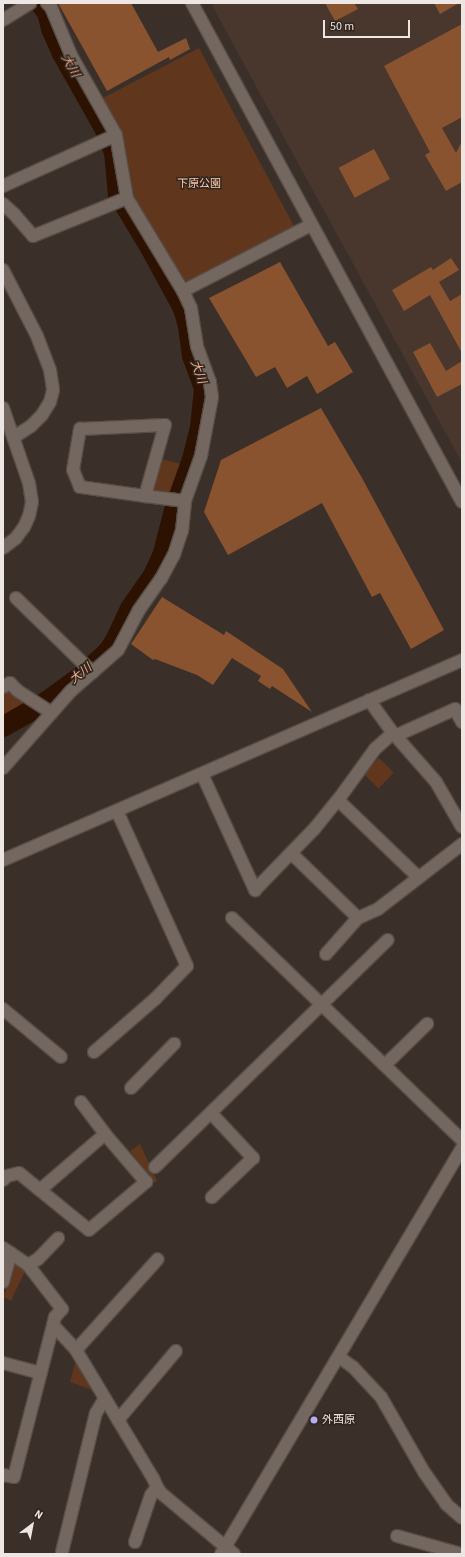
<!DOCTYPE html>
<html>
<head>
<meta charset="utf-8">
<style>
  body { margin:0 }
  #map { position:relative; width:465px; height:1557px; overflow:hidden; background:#3a2f29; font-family:"Source Sans 3","Noto Sans JP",sans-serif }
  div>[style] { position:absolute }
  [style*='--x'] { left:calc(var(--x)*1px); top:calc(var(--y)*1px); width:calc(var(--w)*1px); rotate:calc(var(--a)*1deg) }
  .built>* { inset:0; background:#49372e }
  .green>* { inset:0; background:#60371d; transform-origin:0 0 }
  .river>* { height:21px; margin:-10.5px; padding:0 10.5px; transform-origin:10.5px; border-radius:10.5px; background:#2d1202 }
  .building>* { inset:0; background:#8a5330; transform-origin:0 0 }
  .roads { filter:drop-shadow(1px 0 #564d47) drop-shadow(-1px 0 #564d47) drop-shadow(0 1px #564d47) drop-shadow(0 -1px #564d47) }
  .minor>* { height:12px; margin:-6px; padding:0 6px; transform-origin:6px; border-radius:6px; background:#746760 }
  .dots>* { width:11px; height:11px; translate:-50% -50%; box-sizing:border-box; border:2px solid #30251f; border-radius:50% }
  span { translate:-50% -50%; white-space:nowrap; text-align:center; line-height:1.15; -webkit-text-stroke:3px #30251f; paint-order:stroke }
  .park-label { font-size:11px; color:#ffcbad }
  .poi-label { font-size:11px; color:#eee6e2 }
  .left { translate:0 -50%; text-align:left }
  .water-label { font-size:12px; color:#f4b18a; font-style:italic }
  .frame { position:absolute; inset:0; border:4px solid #eee6e2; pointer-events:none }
  .north { position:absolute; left:12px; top:1505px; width:40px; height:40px; -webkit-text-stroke:3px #30251f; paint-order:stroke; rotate:32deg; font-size:11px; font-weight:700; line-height:16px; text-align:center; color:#eee6e2 }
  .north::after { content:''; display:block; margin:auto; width:14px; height:18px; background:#eee6e2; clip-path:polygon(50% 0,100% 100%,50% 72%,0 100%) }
  .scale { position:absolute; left:323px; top:20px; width:87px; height:18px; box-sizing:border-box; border:2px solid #eee6e2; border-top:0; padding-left:5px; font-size:12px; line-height:14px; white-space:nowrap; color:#eee6e2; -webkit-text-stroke:3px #30251f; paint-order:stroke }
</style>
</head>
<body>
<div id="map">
  <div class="built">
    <i style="clip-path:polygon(211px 3px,462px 3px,462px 463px,227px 33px)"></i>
  </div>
  <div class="green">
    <i style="clip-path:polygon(199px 48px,295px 228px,185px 285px,141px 211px,129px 182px,129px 166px,122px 140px,101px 99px)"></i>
    <i style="clip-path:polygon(158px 458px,185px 465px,175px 499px,154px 495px,149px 488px)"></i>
    <i style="clip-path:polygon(10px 685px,36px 705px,3px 724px,3px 689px)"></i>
    <i style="left:379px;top:758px;width:21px;height:22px;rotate:45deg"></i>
    <i style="clip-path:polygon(140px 1144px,157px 1180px,155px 1183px,130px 1151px)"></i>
    <i style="clip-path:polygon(14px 1260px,26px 1269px,11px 1301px,4px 1297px)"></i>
    <i style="clip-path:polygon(76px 1360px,95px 1391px,70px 1382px)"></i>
  </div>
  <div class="river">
    <i style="--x:3;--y:726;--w:48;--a:-29.7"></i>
    <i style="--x:45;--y:702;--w:46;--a:-36.1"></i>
    <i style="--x:82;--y:675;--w:35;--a:-43"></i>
    <i style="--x:108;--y:651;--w:15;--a:-58"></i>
    <i style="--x:116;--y:638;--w:33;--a:-65"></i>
    <i style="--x:130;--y:608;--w:38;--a:-55"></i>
    <i style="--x:152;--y:577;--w:23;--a:-65"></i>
    <i style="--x:162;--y:556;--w:52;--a:-75.4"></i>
    <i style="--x:175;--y:506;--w:50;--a:-70.1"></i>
    <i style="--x:192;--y:459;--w:33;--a:-76"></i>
    <i style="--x:200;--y:427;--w:39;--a:-84"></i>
    <i style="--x:204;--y:388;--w:35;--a:-110"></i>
    <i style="--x:192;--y:355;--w:34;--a:-98"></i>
    <i style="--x:187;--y:321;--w:16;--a:-108"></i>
    <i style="--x:182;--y:306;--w:67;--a:-118.5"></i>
    <i style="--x:150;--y:247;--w:62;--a:-121.1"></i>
    <i style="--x:118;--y:194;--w:42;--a:-95.4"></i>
    <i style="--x:114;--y:152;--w:22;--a:-111"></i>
    <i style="--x:106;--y:131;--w:90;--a:-119.4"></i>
    <i style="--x:62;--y:53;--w:27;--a:-114"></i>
    <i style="--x:51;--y:28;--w:16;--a:-104"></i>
    <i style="--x:47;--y:12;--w:11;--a:-128"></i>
  </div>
  <div class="building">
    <i style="clip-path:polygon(58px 3px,131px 3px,158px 52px,186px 38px,190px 49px,170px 60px,169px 57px,107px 91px)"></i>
    <i style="clip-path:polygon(325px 3px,354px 3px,358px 9px,335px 21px)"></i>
    <i style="clip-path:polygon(434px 3px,459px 3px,440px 14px)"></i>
    <i style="clip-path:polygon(462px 24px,462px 117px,442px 128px,456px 153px,462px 141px,462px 182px,446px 191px,425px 155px,430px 152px,384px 66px)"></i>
    <i style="left:374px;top:149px;width:34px;height:40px;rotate:62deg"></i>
    <i style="clip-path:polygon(451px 258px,459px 270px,439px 282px,450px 301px,462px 294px,462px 353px,430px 295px,404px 311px,392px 290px,431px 267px,433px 270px)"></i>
    <i style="clip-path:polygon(280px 262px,328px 346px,335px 342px,353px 372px,317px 394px,307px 376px,287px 388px,275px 367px,256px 377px,209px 298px)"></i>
    <i style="clip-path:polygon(430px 343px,446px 371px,462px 361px,462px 384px,437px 397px,413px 352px)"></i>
    <i style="clip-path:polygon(321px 408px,362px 478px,444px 630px,411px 649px,380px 593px,372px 597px,322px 503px,228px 555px,204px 512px,221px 460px)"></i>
    <i style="clip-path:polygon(162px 597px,224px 635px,226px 631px,283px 669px,312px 712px,272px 686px,270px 689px,258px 681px,261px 676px,232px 658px,213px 685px,197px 675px,155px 659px,153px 660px,131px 644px)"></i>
  </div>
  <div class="roads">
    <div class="minor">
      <i style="--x:192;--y:3;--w:567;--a:61.58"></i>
      <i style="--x:3;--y:20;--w:32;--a:-32"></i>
      <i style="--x:3;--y:186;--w:124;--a:-24.3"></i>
      <i style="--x:3;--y:204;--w:15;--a:42"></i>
      <i style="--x:14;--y:214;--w:29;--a:49"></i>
      <i style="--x:33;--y:236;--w:101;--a:-22"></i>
      <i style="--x:3;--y:270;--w:74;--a:62.7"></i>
      <i style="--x:37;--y:336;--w:36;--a:69"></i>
      <i style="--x:50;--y:370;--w:20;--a:81"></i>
      <i style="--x:53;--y:390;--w:12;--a:104"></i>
      <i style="--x:50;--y:402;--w:15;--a:122"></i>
      <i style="--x:42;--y:415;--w:16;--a:135"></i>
      <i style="--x:31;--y:426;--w:20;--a:147"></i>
      <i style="--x:183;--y:291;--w:144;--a:-27.3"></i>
      <i style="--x:3;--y:408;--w:79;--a:70.9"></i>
      <i style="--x:29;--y:483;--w:19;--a:81"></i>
      <i style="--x:32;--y:502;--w:14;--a:102"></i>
      <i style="--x:29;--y:516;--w:12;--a:114"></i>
      <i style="--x:24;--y:527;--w:14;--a:126"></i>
      <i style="--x:16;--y:538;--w:16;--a:142"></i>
      <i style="--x:165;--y:425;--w:74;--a:105.7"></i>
      <i style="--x:145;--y:496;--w:66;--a:-172.1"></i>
      <i style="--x:80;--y:487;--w:18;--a:-112"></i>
      <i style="--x:73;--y:470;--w:42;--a:-80.3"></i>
      <i style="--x:80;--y:429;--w:85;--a:-2.7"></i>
      <i style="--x:145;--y:496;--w:40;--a:7.1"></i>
      <i style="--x:16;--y:598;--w:107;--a:44.2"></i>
      <i style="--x:3;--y:687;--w:8;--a:-30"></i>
      <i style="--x:10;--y:683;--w:11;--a:45"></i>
      <i style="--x:18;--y:691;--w:40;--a:32.9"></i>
      <i style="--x:369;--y:700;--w:41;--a:54"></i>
      <i style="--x:393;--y:733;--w:65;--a:48.7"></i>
      <i style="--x:436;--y:782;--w:52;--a:60"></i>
      <i style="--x:395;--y:736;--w:66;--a:-24.2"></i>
      <i style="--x:455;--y:709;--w:15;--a:62"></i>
      <i style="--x:3;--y:768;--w:103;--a:-48.6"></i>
      <i style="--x:71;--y:691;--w:62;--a:-41.1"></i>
      <i style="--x:118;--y:650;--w:45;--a:-62.3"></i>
      <i style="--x:139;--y:610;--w:38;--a:-55"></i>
      <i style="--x:161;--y:579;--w:27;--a:-62"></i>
      <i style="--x:174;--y:555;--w:25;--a:-72"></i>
      <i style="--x:182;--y:531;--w:30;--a:-84"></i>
      <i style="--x:185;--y:501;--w:48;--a:-70.4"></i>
      <i style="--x:201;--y:456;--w:60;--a:-79.4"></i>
      <i style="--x:212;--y:397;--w:15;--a:-98"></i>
      <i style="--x:210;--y:382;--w:38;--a:-110"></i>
      <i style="--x:197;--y:346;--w:38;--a:-99"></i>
      <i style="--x:191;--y:308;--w:19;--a:-115"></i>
      <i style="--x:183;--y:291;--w:109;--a:-121.1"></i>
      <i style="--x:127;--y:198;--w:64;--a:-99.9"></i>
      <i style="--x:116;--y:135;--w:92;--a:-119.4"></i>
      <i style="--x:71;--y:55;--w:52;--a:-112.6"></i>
      <i style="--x:51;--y:7;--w:6;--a:-135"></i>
      <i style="--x:202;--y:774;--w:128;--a:65.4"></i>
      <i style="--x:255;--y:890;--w:86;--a:-45.9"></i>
      <i style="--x:315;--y:828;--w:36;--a:-51"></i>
      <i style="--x:338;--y:800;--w:63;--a:-54"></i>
      <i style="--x:375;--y:749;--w:24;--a:-42"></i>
      <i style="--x:338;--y:800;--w:112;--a:43.9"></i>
      <i style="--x:291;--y:853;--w:93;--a:44.1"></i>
      <i style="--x:358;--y:918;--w:22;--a:-24"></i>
      <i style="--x:378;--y:909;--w:106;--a:-37.7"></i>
      <i style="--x:3;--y:860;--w:501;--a:-23.54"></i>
      <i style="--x:232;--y:918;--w:320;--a:44"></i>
      <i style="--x:326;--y:954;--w:48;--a:-48.4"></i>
      <i style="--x:3;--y:1009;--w:75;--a:39.6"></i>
      <i style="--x:94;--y:1052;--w:81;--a:-41"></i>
      <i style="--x:155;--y:999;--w:46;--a:-45.9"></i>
      <i style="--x:187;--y:966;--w:170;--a:-114.3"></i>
      <i style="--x:385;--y:1065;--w:59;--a:-44.3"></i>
      <i style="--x:131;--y:1088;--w:62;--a:-45.7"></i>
      <i style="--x:81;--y:1102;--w:40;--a:53"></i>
      <i style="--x:211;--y:1113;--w:62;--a:47"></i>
      <i style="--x:253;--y:1158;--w:57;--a:136.4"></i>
      <i style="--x:155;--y:1167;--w:325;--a:-44.3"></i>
      <i style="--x:3;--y:1180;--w:6;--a:-45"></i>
      <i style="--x:7;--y:1176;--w:12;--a:-14"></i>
      <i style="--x:19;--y:1173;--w:90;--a:39.2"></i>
      <i style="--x:89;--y:1230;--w:75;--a:-40.1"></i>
      <i style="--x:146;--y:1182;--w:63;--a:-130.5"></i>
      <i style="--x:105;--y:1134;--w:86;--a:139.3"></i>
      <i style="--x:3;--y:1248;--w:30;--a:34"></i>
      <i style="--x:28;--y:1265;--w:56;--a:52.3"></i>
      <i style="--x:62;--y:1309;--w:11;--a:131"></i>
      <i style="--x:55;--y:1317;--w:8;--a:104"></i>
      <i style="--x:53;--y:1325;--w:34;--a:47"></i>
      <i style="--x:76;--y:1350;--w:149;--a:59"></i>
      <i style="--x:153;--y:1478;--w:10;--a:66"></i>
      <i style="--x:157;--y:1487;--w:7;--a:56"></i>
      <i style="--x:161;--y:1493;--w:95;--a:39.9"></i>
      <i style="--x:28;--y:1265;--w:12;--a:-31"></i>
      <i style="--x:38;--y:1259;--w:29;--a:-46"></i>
      <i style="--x:3;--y:1282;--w:30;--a:-75"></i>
      <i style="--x:76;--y:1350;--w:122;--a:-48"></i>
      <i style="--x:339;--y:1357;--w:17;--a:36"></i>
      <i style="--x:353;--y:1367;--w:41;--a:47"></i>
      <i style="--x:381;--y:1397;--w:86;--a:60.2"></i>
      <i style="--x:424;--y:1472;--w:39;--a:55"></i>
      <i style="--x:446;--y:1504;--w:21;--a:41"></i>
      <i style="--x:3;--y:1363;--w:39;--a:15"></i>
      <i style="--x:118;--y:1420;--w:90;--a:-50"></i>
      <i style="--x:3;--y:1475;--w:11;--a:10"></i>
      <i style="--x:14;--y:1477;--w:157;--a:-75.6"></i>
      <i style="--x:397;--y:1536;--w:63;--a:15.6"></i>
      <i style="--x:135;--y:1542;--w:50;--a:-71.2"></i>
      <i style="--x:151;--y:1495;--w:10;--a:-53"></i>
      <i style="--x:62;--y:1552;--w:143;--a:-76.3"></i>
      <i style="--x:96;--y:1413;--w:17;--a:-59"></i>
      <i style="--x:221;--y:1554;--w:472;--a:-59.3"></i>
    </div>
  </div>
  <div class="dots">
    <i style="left:314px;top:1420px;background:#b5acf8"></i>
  </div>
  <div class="park-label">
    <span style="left:199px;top:184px">下原公園</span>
  </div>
  <div class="poi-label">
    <span class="left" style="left:322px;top:1420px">外西原</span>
  </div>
  <div class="water-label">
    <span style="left:70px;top:66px;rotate:61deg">大川</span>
    <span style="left:198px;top:372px;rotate:70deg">大川</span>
    <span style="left:81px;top:674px;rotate:-39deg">大川</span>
  </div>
  <div class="frame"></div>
  <div class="north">N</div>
  <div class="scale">50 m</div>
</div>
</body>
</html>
